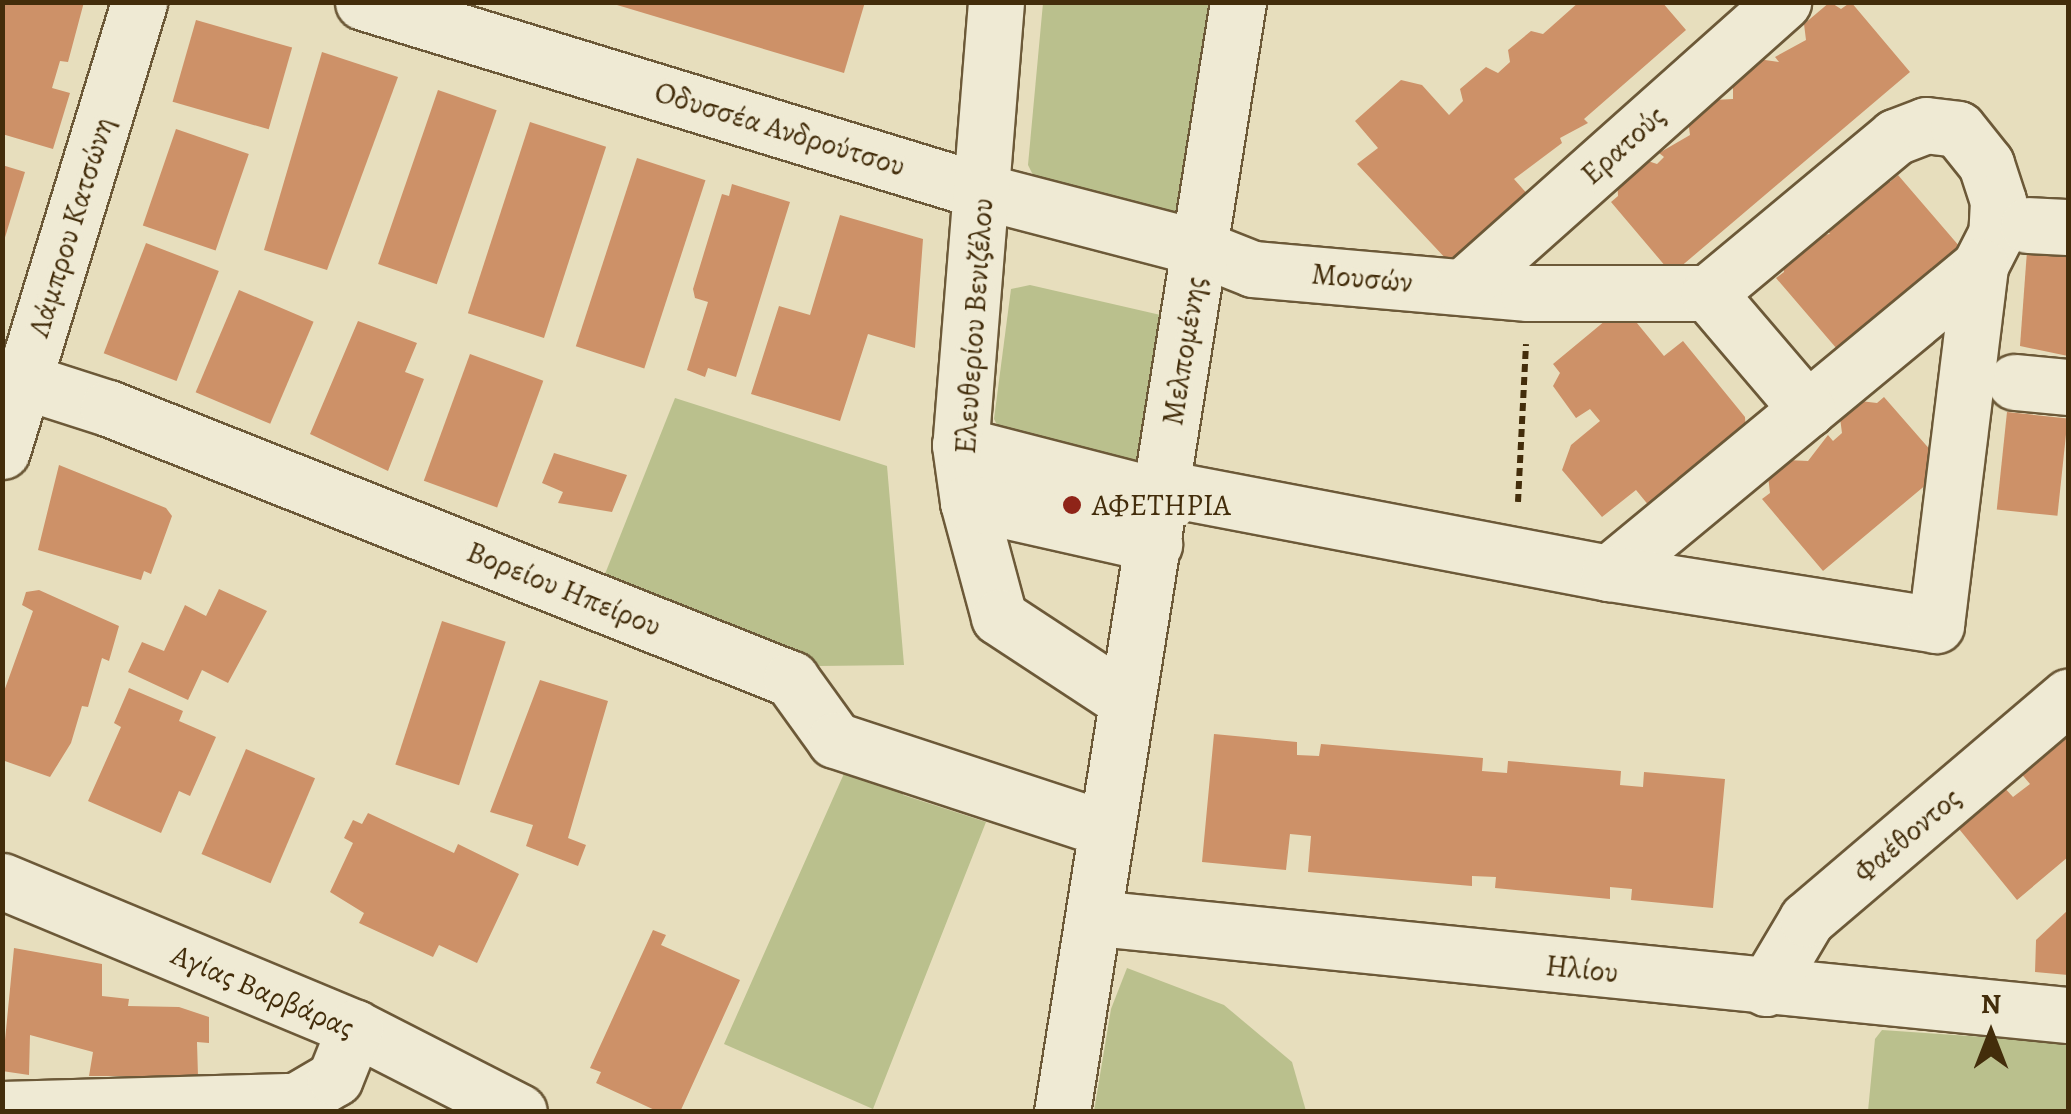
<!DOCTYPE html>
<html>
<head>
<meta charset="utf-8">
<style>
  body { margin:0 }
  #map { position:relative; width:2071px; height:1114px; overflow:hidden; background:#e7debd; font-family:Alegreya,serif }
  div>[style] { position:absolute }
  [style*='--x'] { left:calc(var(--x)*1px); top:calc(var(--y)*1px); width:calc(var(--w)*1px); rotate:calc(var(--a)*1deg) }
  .green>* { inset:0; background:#bac08d }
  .building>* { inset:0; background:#cd9168; transform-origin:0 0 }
  .path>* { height:6px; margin-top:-3px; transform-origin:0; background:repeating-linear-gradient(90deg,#432d0b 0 8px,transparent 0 13px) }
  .roads { filter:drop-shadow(2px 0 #6c5938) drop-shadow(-2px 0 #6c5938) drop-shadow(0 2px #6c5938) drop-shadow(0 -2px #6c5938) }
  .minor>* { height:55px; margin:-27.5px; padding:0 27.5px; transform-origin:27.5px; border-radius:27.5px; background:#efead4 }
  .dots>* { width:28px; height:28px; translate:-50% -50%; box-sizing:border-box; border:5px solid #efead4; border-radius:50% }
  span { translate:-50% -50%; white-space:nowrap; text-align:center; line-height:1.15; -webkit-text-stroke:10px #efead4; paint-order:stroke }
  .street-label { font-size:30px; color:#432d0b }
  .poi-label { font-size:30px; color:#432d0b }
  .left { translate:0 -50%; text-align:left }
  .frame { position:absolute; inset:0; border:5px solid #432d0b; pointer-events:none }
  .north { position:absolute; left:1941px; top:984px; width:100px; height:100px; -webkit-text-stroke:8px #efead4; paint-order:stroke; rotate:0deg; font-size:28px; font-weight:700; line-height:40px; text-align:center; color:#432d0b }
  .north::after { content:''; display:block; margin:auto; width:35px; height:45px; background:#432d0b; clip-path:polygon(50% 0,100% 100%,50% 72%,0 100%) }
</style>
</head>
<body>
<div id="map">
  <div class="green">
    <i style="clip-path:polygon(1043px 3px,1214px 3px,1183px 224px,1035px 179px,1028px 165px)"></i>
    <i style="clip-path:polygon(1030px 285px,1178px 319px,1144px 473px,1001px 432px,994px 419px,1011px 289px)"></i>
    <i style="clip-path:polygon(675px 398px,887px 466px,904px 665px,819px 666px,601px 584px)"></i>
    <i style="clip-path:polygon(850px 760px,905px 785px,903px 795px,986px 822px,873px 1109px,724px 1044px)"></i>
    <i style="clip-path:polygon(1127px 968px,1224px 1005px,1292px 1062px,1306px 1111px,1094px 1111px,1111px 1009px)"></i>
    <i style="clip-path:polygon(1882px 1030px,2068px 1043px,2068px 1111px,1868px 1111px,1875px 1039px)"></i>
  </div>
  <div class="building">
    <i style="clip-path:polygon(2px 2px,84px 2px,68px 62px,60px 61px,52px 88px,70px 93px,53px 149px,2px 134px)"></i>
    <i style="clip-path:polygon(607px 2px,865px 2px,844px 73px)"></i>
    <i style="clip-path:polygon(1579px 2px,1662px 2px,1686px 30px,1584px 119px,1588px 123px,1560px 138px,1562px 143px,1514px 179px,1530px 197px,1448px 261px,1357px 164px,1378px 148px,1355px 121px,1401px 80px,1422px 85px,1449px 115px,1463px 101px,1460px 89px,1486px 67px,1498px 73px,1510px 62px,1508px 50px,1531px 31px,1543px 34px)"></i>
    <i style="clip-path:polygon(1830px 2px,1841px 9px,1851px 2px,1910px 72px,1672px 274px,1611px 202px,1618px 196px,1617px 178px,1639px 158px,1657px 164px,1664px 157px,1659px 153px,1690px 135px,1688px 120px,1714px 100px,1733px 99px,1733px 82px,1758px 59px,1779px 62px,1775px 57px,1806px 40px,1804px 24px)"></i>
    <i style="left:196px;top:20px;width:100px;height:85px;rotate:16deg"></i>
    <i style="clip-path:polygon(322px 52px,398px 77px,327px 270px,264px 250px)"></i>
    <i style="left:438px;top:90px;width:62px;height:184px;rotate:19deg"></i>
    <i style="left:530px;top:122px;width:80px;height:201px;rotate:18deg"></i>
    <i style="left:176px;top:129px;width:77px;height:102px;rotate:19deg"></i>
    <i style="left:637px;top:158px;width:72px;height:198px;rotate:18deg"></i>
    <i style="clip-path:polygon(2px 165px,25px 172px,3px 244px,2px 244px)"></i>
    <i style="clip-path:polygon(1898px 175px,1960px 247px,1837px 349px,1776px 278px,1784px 272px,1782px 254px,1801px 238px,1830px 234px,1825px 228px,1856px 210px,1854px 195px,1873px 179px,1890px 182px)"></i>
    <i style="clip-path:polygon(732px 184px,790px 202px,736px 377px,708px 368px,705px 377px,687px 370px,708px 302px,695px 298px,693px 289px,722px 194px,729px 196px)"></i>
    <i style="clip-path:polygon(840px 215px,923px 239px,915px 348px,868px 334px,840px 421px,751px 394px,779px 306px,810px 315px)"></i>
    <i style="left:146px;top:243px;width:78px;height:118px;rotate:21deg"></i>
    <i style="clip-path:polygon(2027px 251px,2068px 254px,2068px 356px,2020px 346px)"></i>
    <i style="left:239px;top:290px;width:81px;height:111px;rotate:23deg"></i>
    <i style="clip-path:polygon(1623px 306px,1664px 356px,1683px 341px,1745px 417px,1746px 434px,1650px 507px,1636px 490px,1602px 517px,1562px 470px,1571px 445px,1600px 421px,1590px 409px,1576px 418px,1553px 386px,1560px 373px,1553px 364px)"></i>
    <i style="clip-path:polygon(358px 321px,417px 343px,405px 372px,424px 379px,388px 471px,310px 434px)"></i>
    <i style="left:470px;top:354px;width:78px;height:135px;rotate:20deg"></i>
    <i style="clip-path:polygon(1884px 397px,1946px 468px,1823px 571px,1762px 499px,1770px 493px,1768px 476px,1787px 460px,1808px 461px,1828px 435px,1833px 441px,1842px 433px,1840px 418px,1860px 401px,1877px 403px)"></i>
    <i style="left:2007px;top:412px;width:61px;height:98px;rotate:6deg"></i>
    <i style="clip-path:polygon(554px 453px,627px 475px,612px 512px,558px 503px,563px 492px,542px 483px)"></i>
    <i style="clip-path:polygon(59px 465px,166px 508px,172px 516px,151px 574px,144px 571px,141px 580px,38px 550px)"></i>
    <i style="clip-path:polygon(219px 589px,267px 611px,228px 683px,202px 670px,188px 700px,128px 672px,142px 642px,164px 651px,185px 605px,206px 616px)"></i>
    <i style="clip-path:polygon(39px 590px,119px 626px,109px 661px,102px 658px,88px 707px,82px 706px,71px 743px,50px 777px,2px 760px,2px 697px,33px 611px,22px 605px,26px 592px)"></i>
    <i style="left:442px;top:621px;width:67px;height:151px;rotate:18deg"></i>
    <i style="clip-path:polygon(540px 680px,608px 701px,568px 838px,586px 845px,578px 866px,526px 846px,533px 825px,490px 812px)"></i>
    <i style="clip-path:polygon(129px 688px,183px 711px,179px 721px,216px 737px,190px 796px,179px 791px,161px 833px,88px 801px,121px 727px,114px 723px)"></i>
    <i style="clip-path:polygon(2068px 731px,2068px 857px,2017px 900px,1955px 824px,2002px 785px,2013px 797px,2030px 784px,2019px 771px)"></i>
    <i style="clip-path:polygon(1214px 734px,1297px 742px,1297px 755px,1319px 756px,1321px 744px,1483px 758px,1482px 771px,1507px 773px,1508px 761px,1621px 771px,1620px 785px,1643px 787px,1644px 772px,1725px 779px,1713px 908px,1631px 900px,1632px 889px,1610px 887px,1610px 899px,1495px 888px,1496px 877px,1472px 876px,1472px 886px,1308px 872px,1311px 836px,1290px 834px,1286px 870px,1202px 862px)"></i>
    <i style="left:246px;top:749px;width:75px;height:114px;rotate:23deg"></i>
    <i style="clip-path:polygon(368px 813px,454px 853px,458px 844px,519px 874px,477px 963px,439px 945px,433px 957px,359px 923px,364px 913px,330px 892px,353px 843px,344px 838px,353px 820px,362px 824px)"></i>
    <i style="clip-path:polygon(2068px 910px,2068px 975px,2035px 972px,2036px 940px)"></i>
    <i style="clip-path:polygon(653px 930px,666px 935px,661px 945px,740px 980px,680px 1112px,659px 1112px,596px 1083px,601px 1072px,590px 1068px)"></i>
    <i style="clip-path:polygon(14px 948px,102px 964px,102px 996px,129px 999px,128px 1006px,179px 1007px,209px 1017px,209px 1043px,197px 1042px,198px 1076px,89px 1076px,93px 1052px,30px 1035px,29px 1075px,2px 1071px)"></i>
  </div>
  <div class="path">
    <i style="--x:1518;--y:502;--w:158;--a:-87.1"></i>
  </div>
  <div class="roads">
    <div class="minor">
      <i style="--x:363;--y:2;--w:650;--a:16.99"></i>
      <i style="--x:985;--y:192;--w:222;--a:14.6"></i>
      <i style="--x:1200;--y:248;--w:57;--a:21.6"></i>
      <i style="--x:1253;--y:269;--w:276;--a:5"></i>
      <i style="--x:1528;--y:293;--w:180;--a:0"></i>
      <i style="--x:1708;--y:293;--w:244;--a:-39.8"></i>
      <i style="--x:1895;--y:137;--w:33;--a:-21"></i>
      <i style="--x:1926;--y:125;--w:32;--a:7"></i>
      <i style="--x:1958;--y:129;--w:45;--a:51.3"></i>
      <i style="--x:1986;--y:164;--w:39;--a:72"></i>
      <i style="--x:1998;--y:201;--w:33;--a:93"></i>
      <i style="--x:1996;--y:234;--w:36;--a:117"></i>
      <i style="--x:1980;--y:266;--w:482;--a:140.4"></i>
      <i style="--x:1609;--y:573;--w:454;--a:-169.2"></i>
      <i style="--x:996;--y:2;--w:444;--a:94.6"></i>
      <i style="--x:960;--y:445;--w:58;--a:82"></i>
      <i style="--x:968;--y:502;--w:119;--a:74.9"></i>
      <i style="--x:999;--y:617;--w:149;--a:33.3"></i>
      <i style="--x:2028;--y:225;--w:40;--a:2.9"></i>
      <i style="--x:1463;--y:287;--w:429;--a:-41.7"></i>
      <i style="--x:1708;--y:293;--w:153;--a:49.5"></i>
      <i style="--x:2;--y:374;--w:111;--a:17.8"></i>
      <i style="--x:108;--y:408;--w:735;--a:21.64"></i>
      <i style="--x:791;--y:679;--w:75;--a:54.2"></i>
      <i style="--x:835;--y:740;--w:281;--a:18.2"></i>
      <i style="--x:2015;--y:382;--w:53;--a:5.4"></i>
      <i style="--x:960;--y:445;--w:209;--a:14.4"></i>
      <i style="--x:2;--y:451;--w:469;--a:-73"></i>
      <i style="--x:968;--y:502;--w:191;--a:12.7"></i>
      <i style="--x:1609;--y:573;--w:331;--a:9"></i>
      <i style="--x:1936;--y:625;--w:362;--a:-83"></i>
      <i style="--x:2;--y:881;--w:382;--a:22.6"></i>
      <i style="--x:355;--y:1028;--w:184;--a:27.1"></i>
      <i style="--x:1096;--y:918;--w:977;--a:5.7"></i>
      <i style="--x:1766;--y:988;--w:80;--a:-59.3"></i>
      <i style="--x:1807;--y:919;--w:343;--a:-40.4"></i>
      <i style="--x:2;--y:1109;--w:294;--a:-1.6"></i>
      <i style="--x:296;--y:1101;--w:45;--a:-30.5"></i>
      <i style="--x:335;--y:1078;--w:54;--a:-68.2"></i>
      <i style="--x:1062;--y:1112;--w:1124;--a:-80.99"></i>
    </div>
  </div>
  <div class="dots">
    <i style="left:1072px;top:505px;background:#8f2418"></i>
  </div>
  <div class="street-label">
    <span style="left:780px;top:129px;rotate:17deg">Οδυσσέα Ανδρούτσου</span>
    <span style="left:1623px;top:145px;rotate:-42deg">Ερατούς</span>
    <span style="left:71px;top:227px;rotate:-73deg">Λάμπρου Κατσώνη</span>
    <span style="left:1362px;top:278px;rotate:5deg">Μουσών</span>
    <span style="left:974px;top:326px;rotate:-86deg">Ελευθερίου Βενιζέλου</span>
    <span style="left:1184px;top:351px;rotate:-81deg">Μελπομένης</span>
    <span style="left:564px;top:589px;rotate:22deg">Βορείου Ηπείρου</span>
    <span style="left:1907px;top:835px;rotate:-40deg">Φαέθοντος</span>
    <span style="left:1582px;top:969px;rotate:6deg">Ηλίου</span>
    <span style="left:263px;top:991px;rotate:23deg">Αγίας Βαρβάρας</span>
  </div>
  <div class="poi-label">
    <span class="left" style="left:1092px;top:505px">ΑΦΕΤΗΡΙΑ</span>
  </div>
  <div class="frame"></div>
  <div class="north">N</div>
</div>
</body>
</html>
